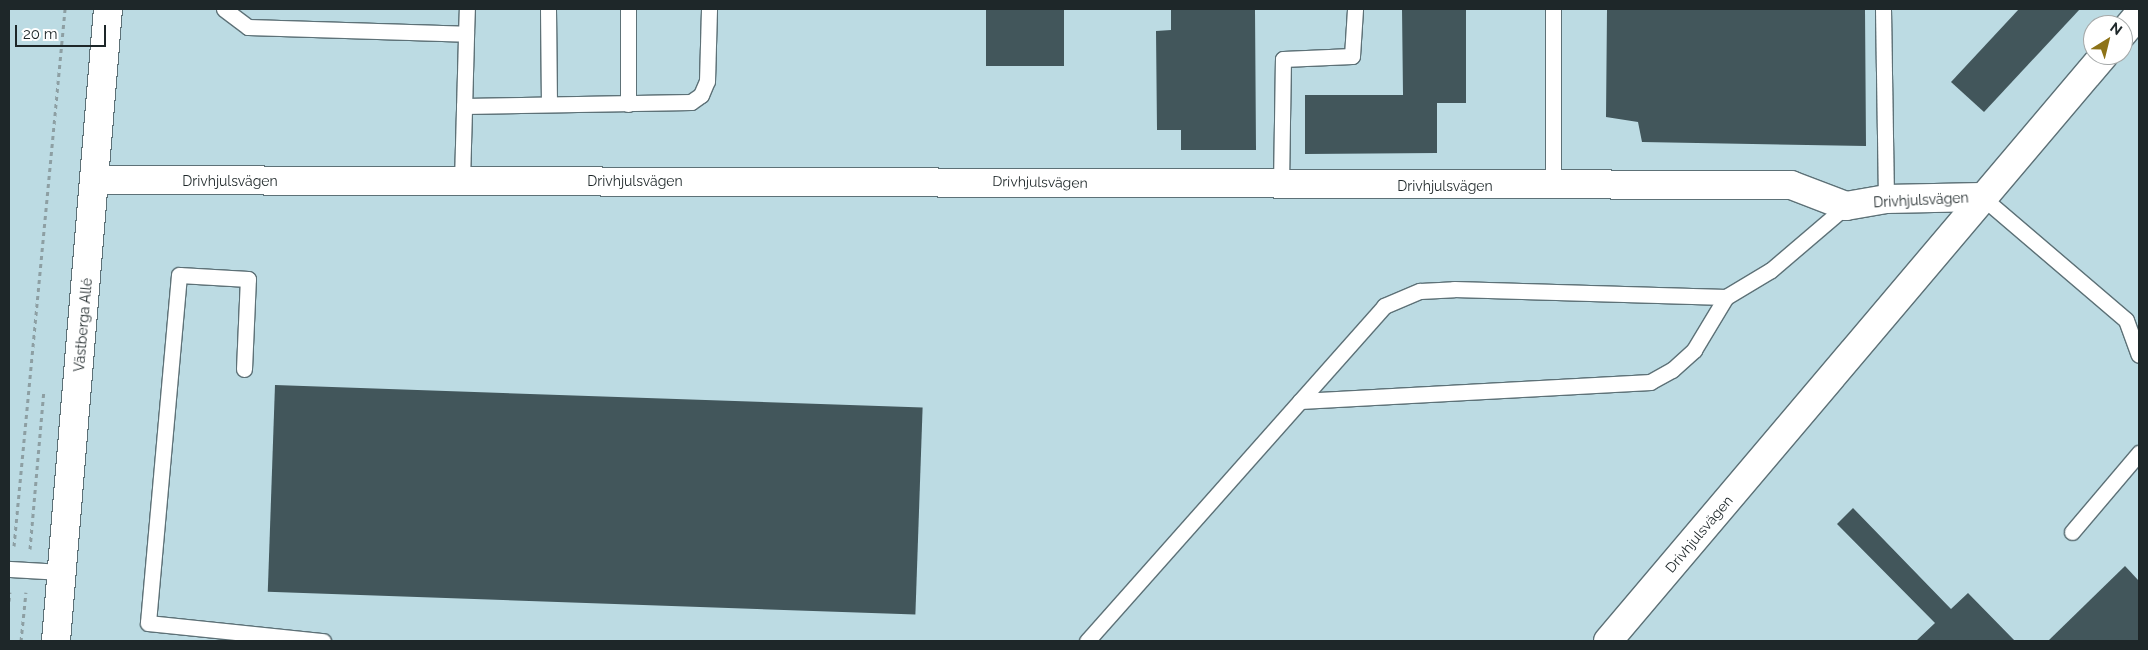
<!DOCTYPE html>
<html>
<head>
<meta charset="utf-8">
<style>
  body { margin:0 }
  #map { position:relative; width:2148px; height:650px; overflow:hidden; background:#d2e9ef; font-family:Raleway,sans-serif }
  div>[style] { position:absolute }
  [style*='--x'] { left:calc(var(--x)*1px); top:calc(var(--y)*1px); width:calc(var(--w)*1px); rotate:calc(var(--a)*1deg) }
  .built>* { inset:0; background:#bcdbe3 }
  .building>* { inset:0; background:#42565b; transform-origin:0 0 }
  .path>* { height:3px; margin-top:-1.5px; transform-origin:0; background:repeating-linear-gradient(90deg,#8d9fa3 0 4px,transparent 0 8px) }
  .roads { filter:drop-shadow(1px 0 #5d7177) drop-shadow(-1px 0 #5d7177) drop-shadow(0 1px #5d7177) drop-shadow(0 -1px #5d7177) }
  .service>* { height:15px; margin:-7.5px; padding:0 7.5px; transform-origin:7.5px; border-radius:7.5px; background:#fff }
  .minor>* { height:28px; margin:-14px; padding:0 14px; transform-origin:14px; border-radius:14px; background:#fff }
  .tertiary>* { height:28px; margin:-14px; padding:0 14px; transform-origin:14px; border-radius:14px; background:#fff }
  span { translate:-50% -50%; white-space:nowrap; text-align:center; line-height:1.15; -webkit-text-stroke:5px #fff; paint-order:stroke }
  .street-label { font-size:14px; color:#1e2729 }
  .frame { position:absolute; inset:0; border:10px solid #1e2729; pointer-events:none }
  .north { position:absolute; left:2083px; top:15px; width:50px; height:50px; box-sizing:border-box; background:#fff; border:1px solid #a5a9a9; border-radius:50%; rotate:36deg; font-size:14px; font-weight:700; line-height:20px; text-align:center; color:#1e2729 }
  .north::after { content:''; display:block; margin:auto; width:18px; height:22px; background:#8d7318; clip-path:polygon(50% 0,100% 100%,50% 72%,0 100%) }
  .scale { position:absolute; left:15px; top:25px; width:91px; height:22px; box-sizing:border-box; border:2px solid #1e2729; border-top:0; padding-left:6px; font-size:15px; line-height:18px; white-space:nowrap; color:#1e2729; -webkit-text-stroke:4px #fff; paint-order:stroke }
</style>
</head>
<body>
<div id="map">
  <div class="built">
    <i style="clip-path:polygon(evenodd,9px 9px,2139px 9px,2139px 641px,9px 641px,9px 9px,2093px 25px,2123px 25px,2123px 55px,2093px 55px,2093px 25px)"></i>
  </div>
  <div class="building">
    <i style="left:986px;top:9px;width:78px;height:57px"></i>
    <i style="clip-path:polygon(1171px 9px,1255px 9px,1256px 150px,1181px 150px,1181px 130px,1157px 130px,1156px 31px,1171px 30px)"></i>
    <i style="clip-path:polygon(1402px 9px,1466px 9px,1466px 103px,1437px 103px,1437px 153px,1305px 154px,1305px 95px,1403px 95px)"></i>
    <i style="clip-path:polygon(1607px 9px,1865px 9px,1866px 146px,1642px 142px,1638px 122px,1606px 117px)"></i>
    <i style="clip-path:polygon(2019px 9px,2080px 9px,1984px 112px,1951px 82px)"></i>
    <i style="left:275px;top:385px;width:648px;height:207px;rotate:2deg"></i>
    <i style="clip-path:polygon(1853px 508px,1951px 609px,1968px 593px,2015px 641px,1916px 641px,1935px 623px,1837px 524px)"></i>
    <i style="clip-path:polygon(2125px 566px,2139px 581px,2139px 641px,2048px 641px)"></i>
  </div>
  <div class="path">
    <i style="--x:14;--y:546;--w:539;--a:-84.57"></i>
    <i style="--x:30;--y:549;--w:160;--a:-85"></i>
    <i style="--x:9;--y:601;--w:9;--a:-84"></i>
    <i style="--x:21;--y:641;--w:49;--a:-84.2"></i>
  </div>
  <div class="roads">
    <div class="service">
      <i style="--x:224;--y:9;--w:30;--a:37"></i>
      <i style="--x:248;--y:27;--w:218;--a:1.8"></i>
      <i style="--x:466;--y:34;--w:25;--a:-88"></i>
      <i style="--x:548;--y:9;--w:93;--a:89.4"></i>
      <i style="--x:628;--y:9;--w:95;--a:90"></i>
      <i style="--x:1883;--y:9;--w:190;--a:89.1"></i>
      <i style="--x:464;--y:106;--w:227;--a:-1"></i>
      <i style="--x:691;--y:102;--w:12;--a:-35"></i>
      <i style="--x:701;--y:95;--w:15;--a:-67"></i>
      <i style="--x:707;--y:81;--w:72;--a:-88.4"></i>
      <i style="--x:462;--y:181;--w:147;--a:-88.4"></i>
      <i style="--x:1281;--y:185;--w:126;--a:-89.1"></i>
      <i style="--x:1283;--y:59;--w:69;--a:-2.5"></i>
      <i style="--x:1352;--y:56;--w:47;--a:-86.3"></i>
      <i style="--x:1553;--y:187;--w:178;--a:-90"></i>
      <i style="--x:1982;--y:197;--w:189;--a:40.5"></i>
      <i style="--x:2126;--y:320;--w:37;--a:70"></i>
      <i style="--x:244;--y:369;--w:90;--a:-87.5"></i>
      <i style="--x:248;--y:279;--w:69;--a:-176.7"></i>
      <i style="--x:179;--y:275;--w:349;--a:95.1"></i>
      <i style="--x:148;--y:623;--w:176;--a:5.9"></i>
      <i style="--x:1300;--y:401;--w:351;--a:-3.1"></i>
      <i style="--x:1650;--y:382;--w:25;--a:-29"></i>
      <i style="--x:1672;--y:370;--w:30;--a:-42"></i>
      <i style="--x:1694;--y:350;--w:62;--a:-58.9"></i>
      <i style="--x:2072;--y:532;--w:104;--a:-49.7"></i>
      <i style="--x:9;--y:569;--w:54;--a:3.2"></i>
      <i style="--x:1087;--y:641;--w:448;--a:-48.4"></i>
      <i style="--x:1384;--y:306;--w:39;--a:-23"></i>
      <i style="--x:1420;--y:291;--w:34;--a:-3"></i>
      <i style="--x:1454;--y:289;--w:272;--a:1.7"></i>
      <i style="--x:1726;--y:297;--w:52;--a:-31"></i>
      <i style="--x:1771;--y:270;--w:99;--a:-40.5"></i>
    </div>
    <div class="minor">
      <i style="--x:2123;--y:33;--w:25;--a:-50"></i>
      <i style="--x:94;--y:180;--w:1697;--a:0.17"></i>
      <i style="--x:1791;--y:185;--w:59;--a:20.9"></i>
      <i style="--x:1846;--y:206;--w:41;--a:-9.9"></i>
      <i style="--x:1886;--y:199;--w:96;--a:-1.2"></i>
      <i style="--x:1608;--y:641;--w:768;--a:-49.75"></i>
    </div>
    <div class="tertiary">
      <i style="--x:56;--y:641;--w:634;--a:-85.3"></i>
    </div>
  </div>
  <div class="street-label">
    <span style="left:230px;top:181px">Drivhjulsvägen</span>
    <span style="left:635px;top:181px">Drivhjulsvägen</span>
    <span style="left:1040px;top:182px;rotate:1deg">Drivhjulsvägen</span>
    <span style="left:1445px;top:186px">Drivhjulsvägen</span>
    <span style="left:1921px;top:200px;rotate:-3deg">Drivhjulsvägen</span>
    <span style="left:83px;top:325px;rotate:-85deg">Västberga Allé</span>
    <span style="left:1699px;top:534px;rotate:-50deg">Drivhjulsvägen</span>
  </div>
  <div class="frame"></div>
  <div class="north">N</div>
  <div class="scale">20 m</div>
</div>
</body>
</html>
